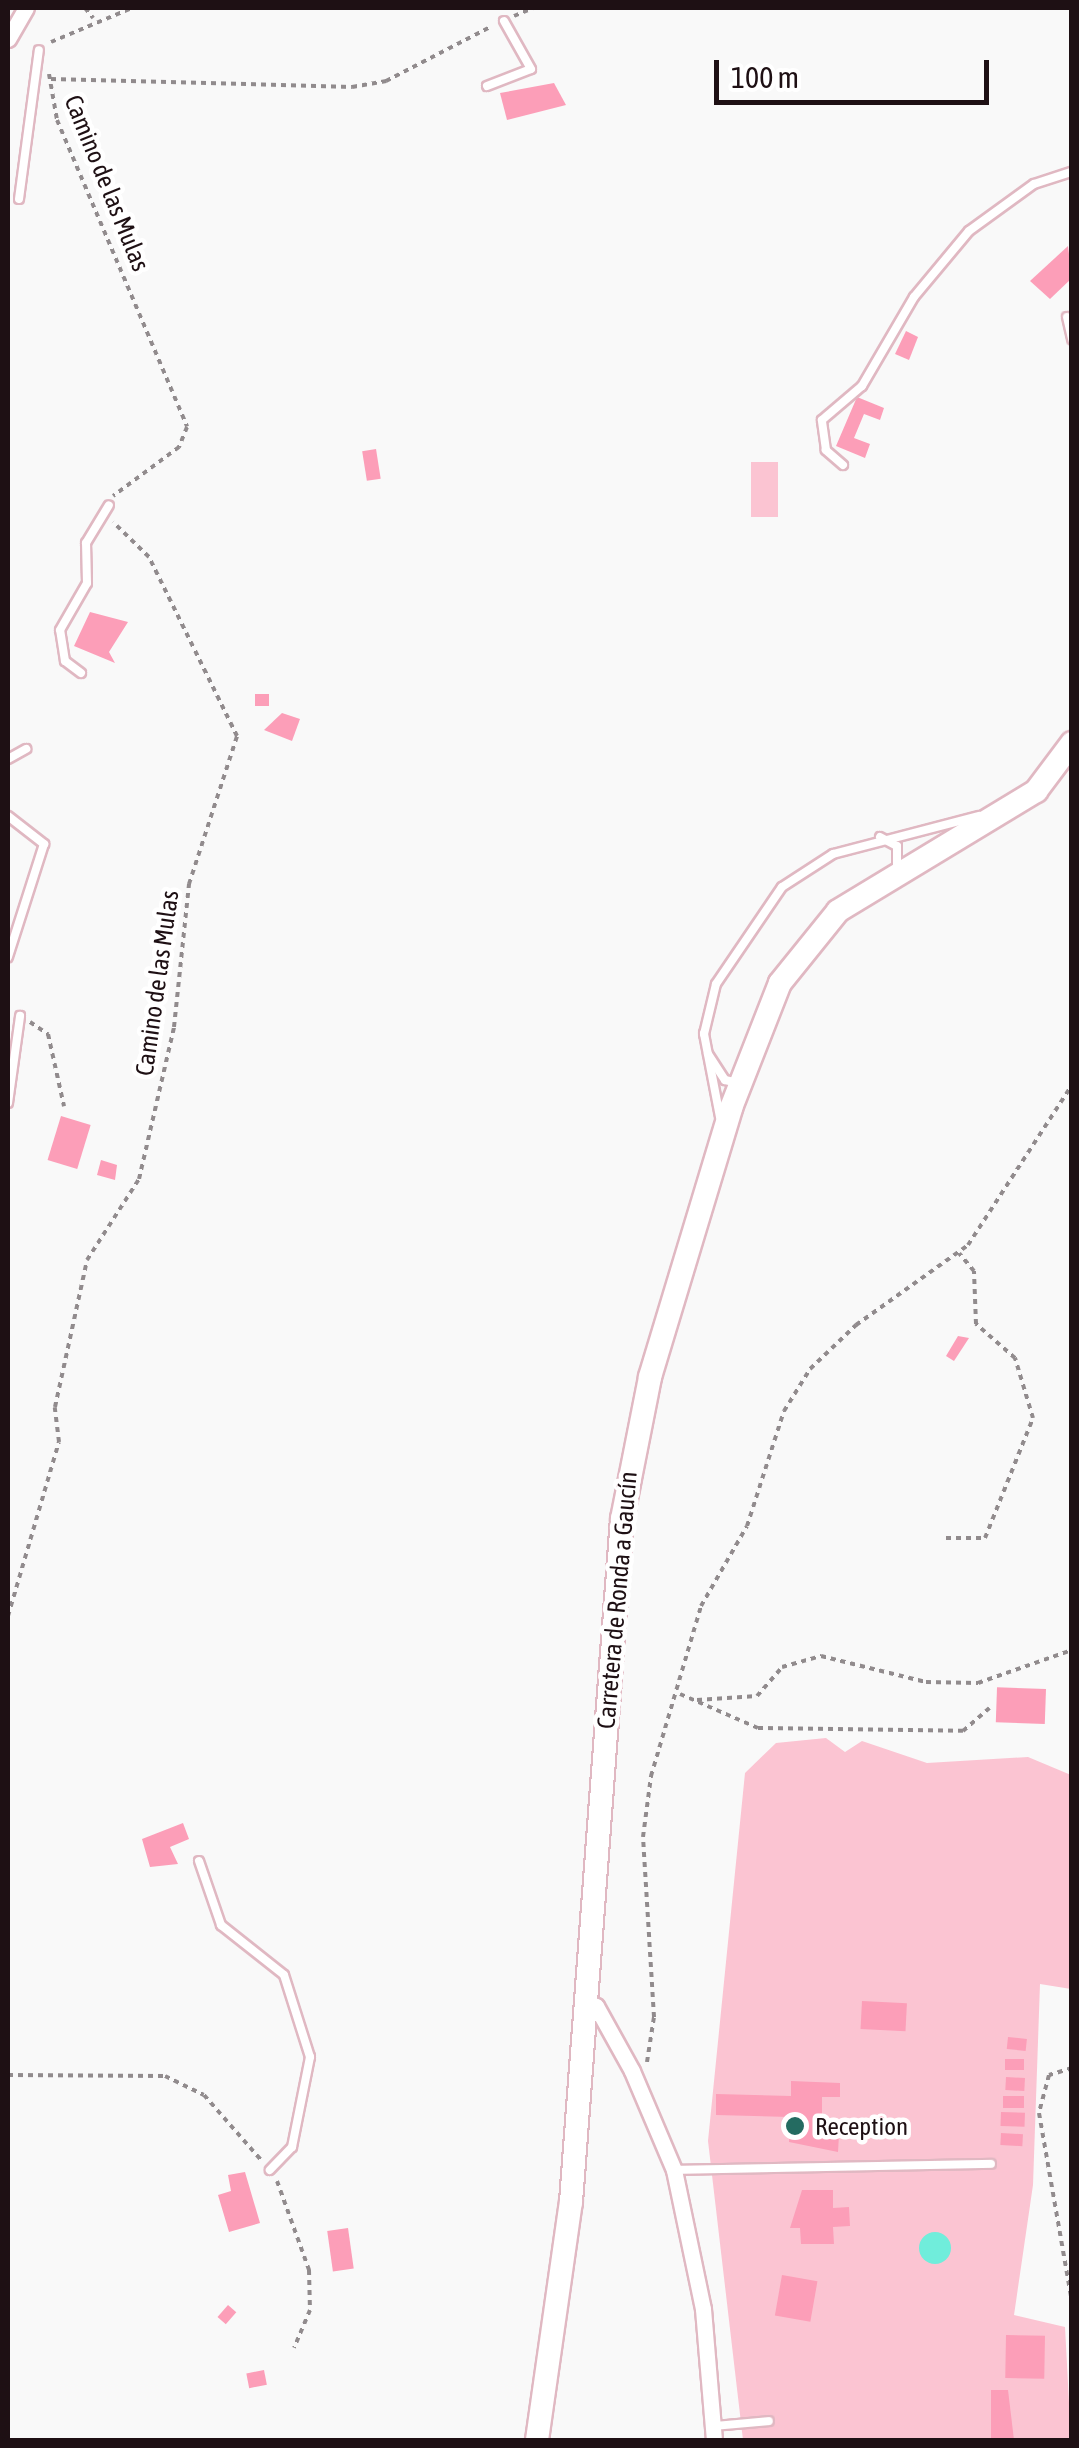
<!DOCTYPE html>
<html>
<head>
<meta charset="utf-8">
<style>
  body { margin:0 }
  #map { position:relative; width:1079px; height:2448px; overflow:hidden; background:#f9f9f9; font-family:"Asap Condensed",sans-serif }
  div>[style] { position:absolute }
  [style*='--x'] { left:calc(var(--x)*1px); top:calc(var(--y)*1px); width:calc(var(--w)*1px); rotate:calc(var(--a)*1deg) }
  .green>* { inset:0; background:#fbc4d2; transform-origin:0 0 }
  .water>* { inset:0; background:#70eddb }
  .round { border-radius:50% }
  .building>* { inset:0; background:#fc9eb8; transform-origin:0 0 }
  .path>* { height:4px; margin-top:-2px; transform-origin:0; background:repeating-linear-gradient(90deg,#918b8d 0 5px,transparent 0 10px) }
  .roads { filter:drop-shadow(2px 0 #e0b8c2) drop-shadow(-2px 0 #e0b8c2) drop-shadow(0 2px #e0b8c2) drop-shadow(0 -2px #e0b8c2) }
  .lane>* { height:8px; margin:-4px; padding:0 4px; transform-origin:4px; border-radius:4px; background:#fff }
  .street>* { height:15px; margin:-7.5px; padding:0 7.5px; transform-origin:7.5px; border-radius:7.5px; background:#fff }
  .secondary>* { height:22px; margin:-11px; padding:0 11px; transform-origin:11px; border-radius:11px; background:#fff }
  .dots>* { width:28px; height:28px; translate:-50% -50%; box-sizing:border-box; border:5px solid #fff; border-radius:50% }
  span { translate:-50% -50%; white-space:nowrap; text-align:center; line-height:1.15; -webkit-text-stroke:9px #fff; paint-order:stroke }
  .street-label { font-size:25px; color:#1e1014 }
  .poi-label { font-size:25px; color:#1e1014 }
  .left { translate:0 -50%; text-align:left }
  .frame { position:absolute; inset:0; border:10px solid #1e1014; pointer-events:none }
  .scale { position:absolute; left:714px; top:60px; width:275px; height:45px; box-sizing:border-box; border:5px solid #1e1014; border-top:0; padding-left:12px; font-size:30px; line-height:35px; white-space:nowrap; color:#1e1014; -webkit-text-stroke:8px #fff; paint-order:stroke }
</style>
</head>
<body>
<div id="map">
  <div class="green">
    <i style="left:751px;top:462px;width:27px;height:55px"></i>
    <i style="clip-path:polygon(826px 1738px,845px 1752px,862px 1741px,927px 1763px,1028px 1757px,1071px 1775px,1071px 1989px,1040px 1984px,1033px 2185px,1014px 2315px,1065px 2327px,1071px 2440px,743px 2440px,708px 2141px,745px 1773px,776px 1743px)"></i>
  </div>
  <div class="water">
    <i class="round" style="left:919px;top:2232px;width:32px;height:32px"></i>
  </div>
  <div class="building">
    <i style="clip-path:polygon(554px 83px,566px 105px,507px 120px,500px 93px)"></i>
    <i style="clip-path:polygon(1068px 246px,1072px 278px,1050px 299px,1030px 281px)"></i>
    <i style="clip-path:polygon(906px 331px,918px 337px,909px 360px,895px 354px)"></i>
    <i style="clip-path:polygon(857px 397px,884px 408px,880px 420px,864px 414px,854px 438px,870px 444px,865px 458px,836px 446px)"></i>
    <i style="left:376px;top:449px;width:30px;height:14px;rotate:81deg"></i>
    <i style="clip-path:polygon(90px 612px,128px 622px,109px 652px,115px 663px,74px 646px)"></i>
    <i style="left:255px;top:694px;width:14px;height:12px"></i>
    <i style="clip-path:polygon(282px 713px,300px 719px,292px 741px,264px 730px)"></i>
    <i style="left:61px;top:1116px;width:31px;height:46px;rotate:17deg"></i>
    <i style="clip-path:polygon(101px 1160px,117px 1165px,115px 1180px,97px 1175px)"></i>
    <i style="clip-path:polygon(958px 1336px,969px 1338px,954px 1361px,946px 1356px)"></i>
    <i style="left:1046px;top:1689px;width:35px;height:49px;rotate:92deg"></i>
    <i style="clip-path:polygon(183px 1823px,189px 1839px,170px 1847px,178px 1864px,150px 1867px,142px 1839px)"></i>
    <i style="left:862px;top:2001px;width:45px;height:28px;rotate:3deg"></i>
    <i style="left:1008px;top:2037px;width:19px;height:12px;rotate:6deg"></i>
    <i style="left:1005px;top:2059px;width:19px;height:11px"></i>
    <i style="left:1006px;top:2077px;width:19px;height:13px;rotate:3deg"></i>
    <i style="clip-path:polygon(791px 2081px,840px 2083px,840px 2097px,822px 2097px,822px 2135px,839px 2135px,838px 2152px,789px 2142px,790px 2117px,716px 2115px,716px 2094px,791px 2096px)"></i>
    <i style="left:1003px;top:2096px;width:21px;height:12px"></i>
    <i style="left:1001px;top:2112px;width:24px;height:14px;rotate:2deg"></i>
    <i style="left:1001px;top:2133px;width:22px;height:12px;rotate:3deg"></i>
    <i style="clip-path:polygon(245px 2172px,260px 2223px,229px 2232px,218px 2195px,231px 2191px,228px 2175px)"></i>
    <i style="clip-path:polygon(802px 2190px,833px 2190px,833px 2208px,849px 2207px,850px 2226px,833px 2227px,834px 2244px,801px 2244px,800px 2228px,790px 2228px)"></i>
    <i style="left:348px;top:2228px;width:41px;height:21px;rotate:82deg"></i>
    <i style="left:782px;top:2275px;width:36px;height:41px;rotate:10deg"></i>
    <i style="left:228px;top:2305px;width:11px;height:16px;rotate:41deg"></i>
    <i style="left:1006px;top:2335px;width:39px;height:43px;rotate:1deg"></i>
    <i style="left:264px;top:2370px;width:15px;height:18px;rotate:79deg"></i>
    <i style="clip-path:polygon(991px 2390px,1008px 2390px,1014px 2440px,991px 2440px)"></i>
  </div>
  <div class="path">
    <i style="--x:85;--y:8;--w:13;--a:51"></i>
    <i style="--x:514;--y:16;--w:21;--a:-23"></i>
    <i style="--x:51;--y:42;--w:88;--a:-22.8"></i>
    <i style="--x:49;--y:74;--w:47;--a:80.1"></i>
    <i style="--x:57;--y:120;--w:333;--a:67"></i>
    <i style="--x:187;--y:427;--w:22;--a:112"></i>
    <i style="--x:179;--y:447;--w:82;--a:143.4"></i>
    <i style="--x:51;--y:79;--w:301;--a:1.5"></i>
    <i style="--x:352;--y:87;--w:35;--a:-10"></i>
    <i style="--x:386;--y:81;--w:119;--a:-27.4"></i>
    <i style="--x:30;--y:1022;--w:22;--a:34"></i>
    <i style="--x:48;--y:1034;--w:74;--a:77.5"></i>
    <i style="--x:946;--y:1538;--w:39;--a:0"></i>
    <i style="--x:985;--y:1538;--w:129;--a:-68.2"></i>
    <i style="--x:1033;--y:1418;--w:63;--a:-106.7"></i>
    <i style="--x:1015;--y:1358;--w:52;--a:-138.9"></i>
    <i style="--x:976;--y:1324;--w:53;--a:-92.2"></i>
    <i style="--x:974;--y:1271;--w:23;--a:-130"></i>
    <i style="--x:8;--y:1616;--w:181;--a:-73.7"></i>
    <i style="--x:59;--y:1442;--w:35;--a:-97"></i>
    <i style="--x:55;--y:1407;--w:150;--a:-77.7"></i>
    <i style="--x:87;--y:1260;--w:96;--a:-57.3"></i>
    <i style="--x:139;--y:1179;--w:156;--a:-77"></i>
    <i style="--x:174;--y:1027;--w:144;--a:-84"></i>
    <i style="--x:189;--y:884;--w:156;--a:-72"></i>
    <i style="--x:237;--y:736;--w:199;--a:-116.2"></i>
    <i style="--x:149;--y:557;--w:50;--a:-135.8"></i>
    <i style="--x:680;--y:1694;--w:85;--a:23.6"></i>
    <i style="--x:758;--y:1728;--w:205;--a:0.8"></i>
    <i style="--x:963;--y:1731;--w:35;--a:-41"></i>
    <i style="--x:697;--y:1700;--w:60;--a:-3.8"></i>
    <i style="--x:757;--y:1696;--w:38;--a:-49"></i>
    <i style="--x:782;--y:1667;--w:41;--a:-15.8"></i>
    <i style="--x:821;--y:1656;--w:108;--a:13.9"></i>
    <i style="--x:926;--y:1682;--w:52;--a:1.1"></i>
    <i style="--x:978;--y:1683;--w:100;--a:-19.3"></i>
    <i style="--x:647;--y:2062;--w:46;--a:-81.2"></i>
    <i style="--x:654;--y:2017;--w:180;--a:-93.5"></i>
    <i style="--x:643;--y:1837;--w:62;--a:-82.5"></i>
    <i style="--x:651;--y:1776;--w:177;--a:-73.6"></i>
    <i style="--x:701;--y:1606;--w:92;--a:-60.1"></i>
    <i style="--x:747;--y:1526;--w:121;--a:-72.2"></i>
    <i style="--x:784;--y:1411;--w:49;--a:-58.2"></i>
    <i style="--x:810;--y:1369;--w:64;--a:-43.7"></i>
    <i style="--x:856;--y:1325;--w:138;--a:-35.5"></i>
    <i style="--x:968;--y:1245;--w:191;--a:-57"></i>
    <i style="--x:1072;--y:2068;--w:24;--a:163"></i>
    <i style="--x:1049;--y:2075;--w:39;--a:105"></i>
    <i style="--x:1039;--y:2113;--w:193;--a:80.1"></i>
    <i style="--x:8;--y:2075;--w:157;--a:0.4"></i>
    <i style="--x:165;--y:2076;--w:43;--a:26"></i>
    <i style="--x:204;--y:2095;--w:88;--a:48.7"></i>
    <i style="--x:277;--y:2181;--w:95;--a:70.2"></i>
    <i style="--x:309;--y:2270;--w:40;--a:88.6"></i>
    <i style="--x:310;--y:2310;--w:41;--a:112.8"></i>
  </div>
  <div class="roads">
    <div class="lane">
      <i style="--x:487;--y:86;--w:47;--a:-21.1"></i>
      <i style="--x:531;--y:69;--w:55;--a:-119.4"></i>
      <i style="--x:19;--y:199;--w:150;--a:-82.4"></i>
      <i style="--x:1067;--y:317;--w:23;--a:77"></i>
      <i style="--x:843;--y:465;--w:23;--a:-139"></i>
      <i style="--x:826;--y:450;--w:30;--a:-98"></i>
      <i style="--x:822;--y:420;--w:52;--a:-40.4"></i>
      <i style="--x:862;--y:386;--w:103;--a:-59.7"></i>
      <i style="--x:914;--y:297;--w:86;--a:-50.2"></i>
      <i style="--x:969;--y:231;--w:80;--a:-35.9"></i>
      <i style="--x:1034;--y:184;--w:40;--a:-18"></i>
      <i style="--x:81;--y:673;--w:20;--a:-143"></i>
      <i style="--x:65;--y:661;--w:31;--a:-99"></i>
      <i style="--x:60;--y:630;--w:54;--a:-60.1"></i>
      <i style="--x:87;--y:583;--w:40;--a:-91.4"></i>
      <i style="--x:86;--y:543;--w:44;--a:-58.8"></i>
      <i style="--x:8;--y:759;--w:21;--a:-29"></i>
      <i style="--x:8;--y:816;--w:46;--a:37.9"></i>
      <i style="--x:44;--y:844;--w:119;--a:107.7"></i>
      <i style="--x:880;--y:837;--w:19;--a:28"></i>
      <i style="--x:897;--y:846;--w:22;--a:90"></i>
      <i style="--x:708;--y:1054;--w:31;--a:57"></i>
      <i style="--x:725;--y:1080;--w:13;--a:13"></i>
      <i style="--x:8;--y:1103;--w:88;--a:-82.1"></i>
      <i style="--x:720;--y:1117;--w:85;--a:-100.9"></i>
      <i style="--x:704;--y:1034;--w:51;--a:-76.5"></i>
      <i style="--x:716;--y:984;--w:117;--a:-55.8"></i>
      <i style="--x:782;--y:887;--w:61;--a:-32.9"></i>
      <i style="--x:833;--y:854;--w:151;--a:-14.6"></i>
      <i style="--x:199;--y:1861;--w:68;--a:71"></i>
      <i style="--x:221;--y:1925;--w:80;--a:38.4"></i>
      <i style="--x:284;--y:1975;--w:86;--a:72.4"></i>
      <i style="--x:310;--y:2057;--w:92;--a:101.3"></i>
      <i style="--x:292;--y:2147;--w:32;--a:134"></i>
      <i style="--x:674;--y:2170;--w:317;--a:-1.1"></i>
      <i style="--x:714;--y:2426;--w:55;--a:-5.2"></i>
    </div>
    <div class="street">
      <i style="--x:8;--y:39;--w:36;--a:-60"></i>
      <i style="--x:584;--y:2001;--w:13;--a:23"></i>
      <i style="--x:596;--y:2006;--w:74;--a:61"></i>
      <i style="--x:632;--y:2071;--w:108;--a:67"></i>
      <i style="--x:674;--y:2170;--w:142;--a:78.2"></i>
      <i style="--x:703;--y:2309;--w:131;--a:85.2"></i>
    </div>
    <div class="secondary">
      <i style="--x:537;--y:2440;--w:240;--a:-81.9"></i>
      <i style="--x:571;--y:2202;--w:685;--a:-85.73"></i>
      <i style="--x:622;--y:1519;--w:145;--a:-78.8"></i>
      <i style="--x:650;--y:1377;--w:281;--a:-73.2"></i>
      <i style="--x:731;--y:1108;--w:134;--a:-68.6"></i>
      <i style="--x:780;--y:983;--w:92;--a:-51.1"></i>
      <i style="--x:838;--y:911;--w:232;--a:-31.2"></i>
      <i style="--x:1036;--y:791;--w:60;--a:-53.1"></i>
    </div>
  </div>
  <div class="dots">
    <i style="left:795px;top:2126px;background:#246b61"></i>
  </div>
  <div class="street-label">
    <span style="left:107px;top:183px;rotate:68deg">Camino de las Mulas</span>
    <span style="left:157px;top:983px;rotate:-82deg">Camino de las Mulas</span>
    <span style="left:617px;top:1600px;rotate:-85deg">Carretera de Ronda a Gaucín</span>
  </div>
  <div class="poi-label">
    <span class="left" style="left:815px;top:2126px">Reception</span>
  </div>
  <div class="frame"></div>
  <div class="scale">100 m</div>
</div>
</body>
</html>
